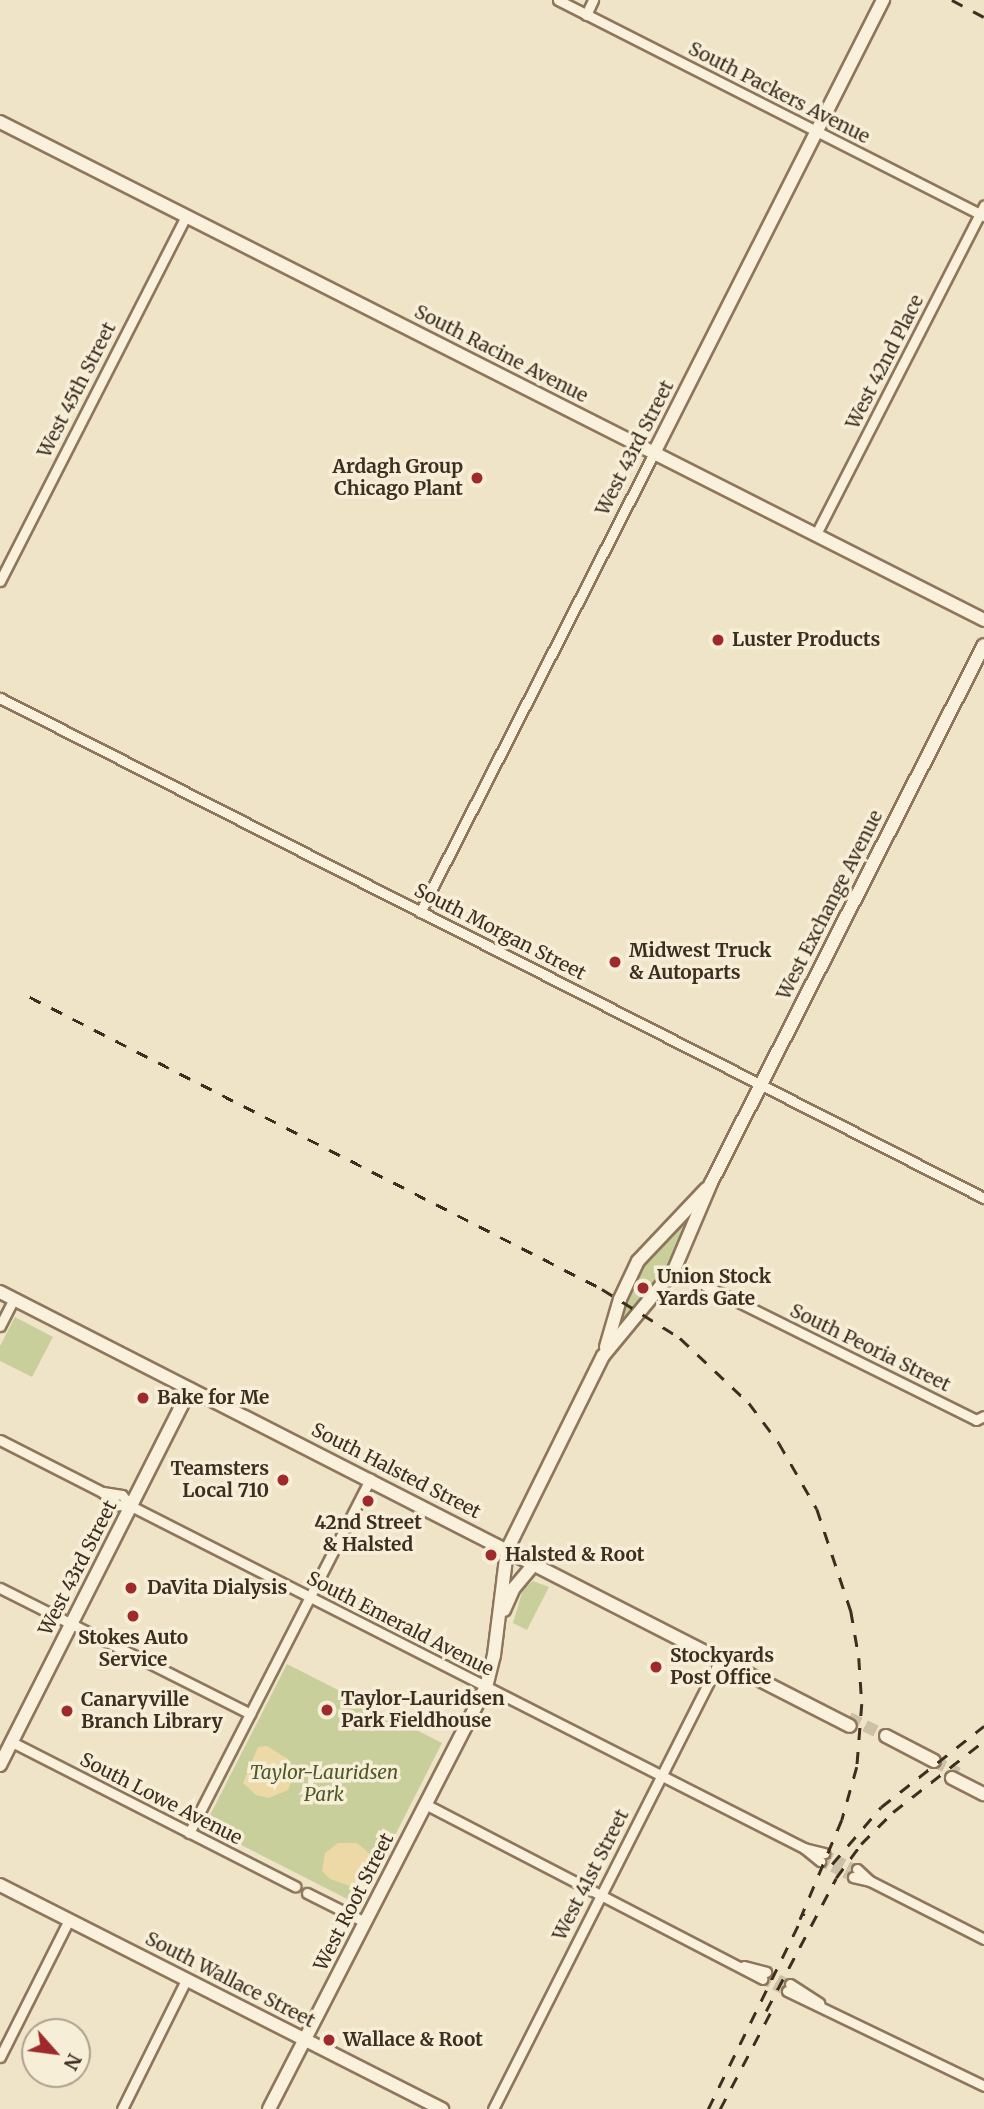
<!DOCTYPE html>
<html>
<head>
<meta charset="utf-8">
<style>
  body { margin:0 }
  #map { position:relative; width:984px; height:2109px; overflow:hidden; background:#f0e4c8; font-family:Merriweather,serif }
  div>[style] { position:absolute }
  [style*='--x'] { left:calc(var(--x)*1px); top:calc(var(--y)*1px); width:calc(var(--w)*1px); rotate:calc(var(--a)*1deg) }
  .green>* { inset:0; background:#c9cf9b; transform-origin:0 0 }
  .sand>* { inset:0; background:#ecd9a5 }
  .street-tunnel>* { height:9px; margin-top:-4.5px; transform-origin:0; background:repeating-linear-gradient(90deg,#ccc0a6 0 9px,transparent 0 13.5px) }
  .secondary-tunnel>* { height:12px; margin-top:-6px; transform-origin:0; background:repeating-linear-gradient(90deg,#ccc0a6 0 12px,transparent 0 18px) }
  .roads { filter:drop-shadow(2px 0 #8d765c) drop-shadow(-2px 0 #8d765c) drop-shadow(0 2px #8d765c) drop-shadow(0 -2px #8d765c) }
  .street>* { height:9px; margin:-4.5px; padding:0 4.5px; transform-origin:4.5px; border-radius:4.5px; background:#faf1dc }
  .secondary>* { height:12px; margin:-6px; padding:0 6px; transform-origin:6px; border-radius:6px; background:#faf1dc }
  .rail>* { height:2.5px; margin-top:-1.25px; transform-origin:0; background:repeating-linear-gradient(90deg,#3d2e20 0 12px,transparent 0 24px) }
  .dots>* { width:19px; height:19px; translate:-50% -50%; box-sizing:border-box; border:4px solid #f7eed8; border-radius:50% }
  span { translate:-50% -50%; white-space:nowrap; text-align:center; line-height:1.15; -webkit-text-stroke:7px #f7eed8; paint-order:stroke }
  .street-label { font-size:19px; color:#3d2e20 }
  .poi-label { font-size:19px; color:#3d2e20; font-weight:700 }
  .right { translate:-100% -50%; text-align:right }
  .left { translate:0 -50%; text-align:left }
  .park-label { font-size:19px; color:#4d5a26; font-style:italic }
  .north { position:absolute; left:21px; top:2018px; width:70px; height:70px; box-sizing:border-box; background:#f7eed8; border:2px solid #ada18e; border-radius:50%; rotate:118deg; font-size:19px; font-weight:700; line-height:28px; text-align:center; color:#3d2e20 }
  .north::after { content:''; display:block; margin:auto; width:24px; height:32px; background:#9e2a2b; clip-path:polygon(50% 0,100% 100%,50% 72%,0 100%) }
</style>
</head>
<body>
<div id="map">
  <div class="green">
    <i style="clip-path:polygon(690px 1216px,664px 1278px,620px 1325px,629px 1292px,642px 1267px)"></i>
    <i style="clip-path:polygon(15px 1317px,53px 1337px,32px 1377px,0 1361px,0 1346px)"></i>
    <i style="clip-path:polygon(533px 1581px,549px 1587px,527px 1630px,513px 1623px,523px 1589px)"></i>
    <i style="left:287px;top:1664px;width:174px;height:182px;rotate:27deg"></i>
  </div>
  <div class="sand">
    <i style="clip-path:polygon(267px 1746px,288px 1759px,295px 1772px,288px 1790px,269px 1798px,256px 1795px,243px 1783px,258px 1747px)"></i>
    <i style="clip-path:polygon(338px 1843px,357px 1843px,370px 1854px,358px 1889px,330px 1879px,322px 1871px,325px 1853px)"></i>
  </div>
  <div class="street-tunnel">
    <i style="--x:824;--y:1853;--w:37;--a:26"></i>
    <i style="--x:820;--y:1861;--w:37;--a:26"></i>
    <i style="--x:766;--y:1972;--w:27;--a:27"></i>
    <i style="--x:762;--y:1979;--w:28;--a:26"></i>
  </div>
  <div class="secondary-tunnel">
    <i style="--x:849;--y:1718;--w:41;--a:25.9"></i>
    <i style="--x:934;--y:1761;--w:27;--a:27"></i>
  </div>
  <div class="roads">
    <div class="street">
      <i style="--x:558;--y:0;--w:478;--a:26.9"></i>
      <i style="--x:586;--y:15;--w:17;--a:-65"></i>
      <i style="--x:816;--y:534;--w:369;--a:-62.9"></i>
      <i style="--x:0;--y:581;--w:410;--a:-63"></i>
      <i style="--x:0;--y:698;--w:1104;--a:26.94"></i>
      <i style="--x:420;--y:912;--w:515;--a:-62.99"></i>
      <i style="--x:674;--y:1270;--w:337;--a:26.4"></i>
      <i style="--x:976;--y:1420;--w:9;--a:-27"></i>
      <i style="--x:0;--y:1326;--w:30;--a:-63"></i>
      <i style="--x:0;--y:1440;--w:114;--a:27"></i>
      <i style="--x:102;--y:1492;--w:21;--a:39"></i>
      <i style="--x:118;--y:1505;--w:13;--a:4"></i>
      <i style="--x:131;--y:1506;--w:755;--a:26.94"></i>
      <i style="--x:804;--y:1848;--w:21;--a:14"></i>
      <i style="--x:103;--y:1492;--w:19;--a:9"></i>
      <i style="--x:122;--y:1495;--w:14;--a:51"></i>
      <i style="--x:0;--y:1588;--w:280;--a:26.7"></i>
      <i style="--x:12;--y:1742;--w:318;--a:27"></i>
      <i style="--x:425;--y:1804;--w:380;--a:27.4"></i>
      <i style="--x:189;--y:1833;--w:398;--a:-62.9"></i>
      <i style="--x:804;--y:1848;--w:21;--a:39"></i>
      <i style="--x:857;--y:1869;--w:18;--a:43"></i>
      <i style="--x:870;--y:1881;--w:128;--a:27"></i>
      <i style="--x:853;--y:1877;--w:17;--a:13"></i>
      <i style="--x:307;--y:1893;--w:65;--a:26.6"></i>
      <i style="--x:744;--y:1966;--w:23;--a:15"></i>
      <i style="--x:790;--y:1984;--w:35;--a:33"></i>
      <i style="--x:787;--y:1991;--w:219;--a:25.7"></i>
      <i style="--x:0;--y:2057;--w:153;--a:-63.3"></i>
      <i style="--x:122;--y:2109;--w:144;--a:-63.6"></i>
      <i style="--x:493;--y:2109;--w:505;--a:-63.18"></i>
    </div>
    <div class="secondary">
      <i style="--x:0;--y:122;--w:1103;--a:26.84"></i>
      <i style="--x:654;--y:453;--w:508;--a:-63.18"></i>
      <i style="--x:0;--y:1292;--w:954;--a:27.05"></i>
      <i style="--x:606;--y:1347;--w:50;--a:-73.7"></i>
      <i style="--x:620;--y:1299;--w:42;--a:-64.7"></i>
      <i style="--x:638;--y:1261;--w:99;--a:-46.6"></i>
      <i style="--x:504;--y:1610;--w:24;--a:-66"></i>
      <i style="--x:514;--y:1588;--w:31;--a:-50"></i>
      <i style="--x:886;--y:1736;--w:54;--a:27.5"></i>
      <i style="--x:0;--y:1765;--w:421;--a:-63.2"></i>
      <i style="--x:952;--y:1778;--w:36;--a:27"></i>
      <i style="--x:0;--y:1885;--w:496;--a:26.9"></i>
      <i style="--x:269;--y:2109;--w:475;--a:-62.8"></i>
      <i style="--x:486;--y:1687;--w:33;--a:-76"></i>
      <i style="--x:494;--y:1655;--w:106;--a:-82.9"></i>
      <i style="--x:507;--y:1550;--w:216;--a:-63.7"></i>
      <i style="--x:603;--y:1356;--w:112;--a:-50.5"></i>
      <i style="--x:674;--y:1270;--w:95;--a:-67"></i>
      <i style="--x:711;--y:1183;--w:603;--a:-63.1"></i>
    </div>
  </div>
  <div class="rail">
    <i style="--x:952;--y:0;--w:36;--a:28"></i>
    <i style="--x:30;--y:997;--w:642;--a:27.04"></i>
    <i style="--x:602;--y:1289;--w:92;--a:32.1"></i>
    <i style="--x:680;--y:1338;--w:95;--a:43.3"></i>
    <i style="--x:749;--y:1403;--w:50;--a:53.1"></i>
    <i style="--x:779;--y:1443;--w:76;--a:60.1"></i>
    <i style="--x:817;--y:1509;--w:108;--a:71.6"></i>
    <i style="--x:851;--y:1611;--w:48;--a:80.3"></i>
    <i style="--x:859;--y:1658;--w:46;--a:86.3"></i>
    <i style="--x:862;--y:1704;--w:63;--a:94.5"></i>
    <i style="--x:857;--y:1767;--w:55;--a:105.8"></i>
    <i style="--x:842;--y:1820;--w:108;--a:112.8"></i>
    <i style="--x:832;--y:1864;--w:75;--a:-49.3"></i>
    <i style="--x:881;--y:1807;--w:131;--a:-38.2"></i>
    <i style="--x:766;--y:2011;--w:150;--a:-62.2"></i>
    <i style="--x:836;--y:1878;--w:42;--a:-53.7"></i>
    <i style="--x:861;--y:1844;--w:45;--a:-45"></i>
    <i style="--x:893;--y:1812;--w:115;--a:-38"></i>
    <i style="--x:708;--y:2109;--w:218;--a:-63.9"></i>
    <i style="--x:720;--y:2109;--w:119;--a:-62.4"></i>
  </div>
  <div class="dots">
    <i style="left:477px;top:478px;background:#9e2a2b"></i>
    <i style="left:718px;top:640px;background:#9e2a2b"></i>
    <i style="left:615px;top:962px;background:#9e2a2b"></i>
    <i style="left:643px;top:1288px;background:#9e2a2b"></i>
    <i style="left:143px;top:1398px;background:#9e2a2b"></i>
    <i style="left:283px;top:1480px;background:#9e2a2b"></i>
    <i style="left:368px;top:1501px;background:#9e2a2b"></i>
    <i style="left:491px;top:1555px;background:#9e2a2b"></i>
    <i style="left:131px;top:1588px;background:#9e2a2b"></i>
    <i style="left:133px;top:1616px;background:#9e2a2b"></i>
    <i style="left:656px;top:1667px;background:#9e2a2b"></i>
    <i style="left:327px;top:1710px;background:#9e2a2b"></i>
    <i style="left:67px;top:1711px;background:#9e2a2b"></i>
    <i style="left:329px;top:2040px;background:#9e2a2b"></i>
  </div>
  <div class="street-label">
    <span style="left:779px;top:93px;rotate:27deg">South Packers Avenue</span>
    <span style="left:501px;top:354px;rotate:27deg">South Racine Avenue</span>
    <span style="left:885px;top:362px;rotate:-63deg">West 42nd Place</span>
    <span style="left:77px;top:390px;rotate:-63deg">West 45th Street</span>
    <span style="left:635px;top:448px;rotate:-63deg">West 43rd Street</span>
    <span style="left:830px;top:905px;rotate:-63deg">West Exchange Avenue</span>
    <span style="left:500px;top:932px;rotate:27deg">South Morgan Street</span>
    <span style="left:870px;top:1348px;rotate:26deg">South Peoria Street</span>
    <span style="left:396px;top:1471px;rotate:27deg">South Halsted Street</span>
    <span style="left:78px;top:1568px;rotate:-63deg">West 43rd Street</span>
    <span style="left:400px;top:1624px;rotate:27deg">South Emerald Avenue</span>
    <span style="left:161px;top:1799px;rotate:27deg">South Lowe Avenue</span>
    <span style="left:591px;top:1875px;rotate:-63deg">West 41st Street</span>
    <span style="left:354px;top:1902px;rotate:-63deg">West Root Street</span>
    <span style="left:230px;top:1980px;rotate:27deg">South Wallace Street</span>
  </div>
  <div class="poi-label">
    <span class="right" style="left:463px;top:478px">Ardagh Group<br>Chicago Plant</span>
    <span class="left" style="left:732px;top:640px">Luster Products</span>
    <span class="left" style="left:629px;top:962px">Midwest Truck<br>&amp; Autoparts</span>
    <span class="left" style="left:657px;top:1288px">Union Stock<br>Yards Gate</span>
    <span class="left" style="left:157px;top:1398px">Bake for Me</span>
    <span class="right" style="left:269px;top:1480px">Teamsters<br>Local 710</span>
    <span style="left:368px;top:1534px">42nd Street<br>&amp; Halsted</span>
    <span class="left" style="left:505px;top:1555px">Halsted &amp; Root</span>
    <span class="left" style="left:147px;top:1588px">DaVita Dialysis</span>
    <span style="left:133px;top:1649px">Stokes Auto<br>Service</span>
    <span class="left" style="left:670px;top:1667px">Stockyards<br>Post Office</span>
    <span class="left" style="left:341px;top:1710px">Taylor-Lauridsen<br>Park Fieldhouse</span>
    <span class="left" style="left:81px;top:1711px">Canaryville<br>Branch Library</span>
    <span class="left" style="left:343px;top:2040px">Wallace &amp; Root</span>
  </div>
  <div class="park-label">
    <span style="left:324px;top:1784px">Taylor-Lauridsen<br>Park</span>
  </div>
  <div class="north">N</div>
</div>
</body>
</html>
